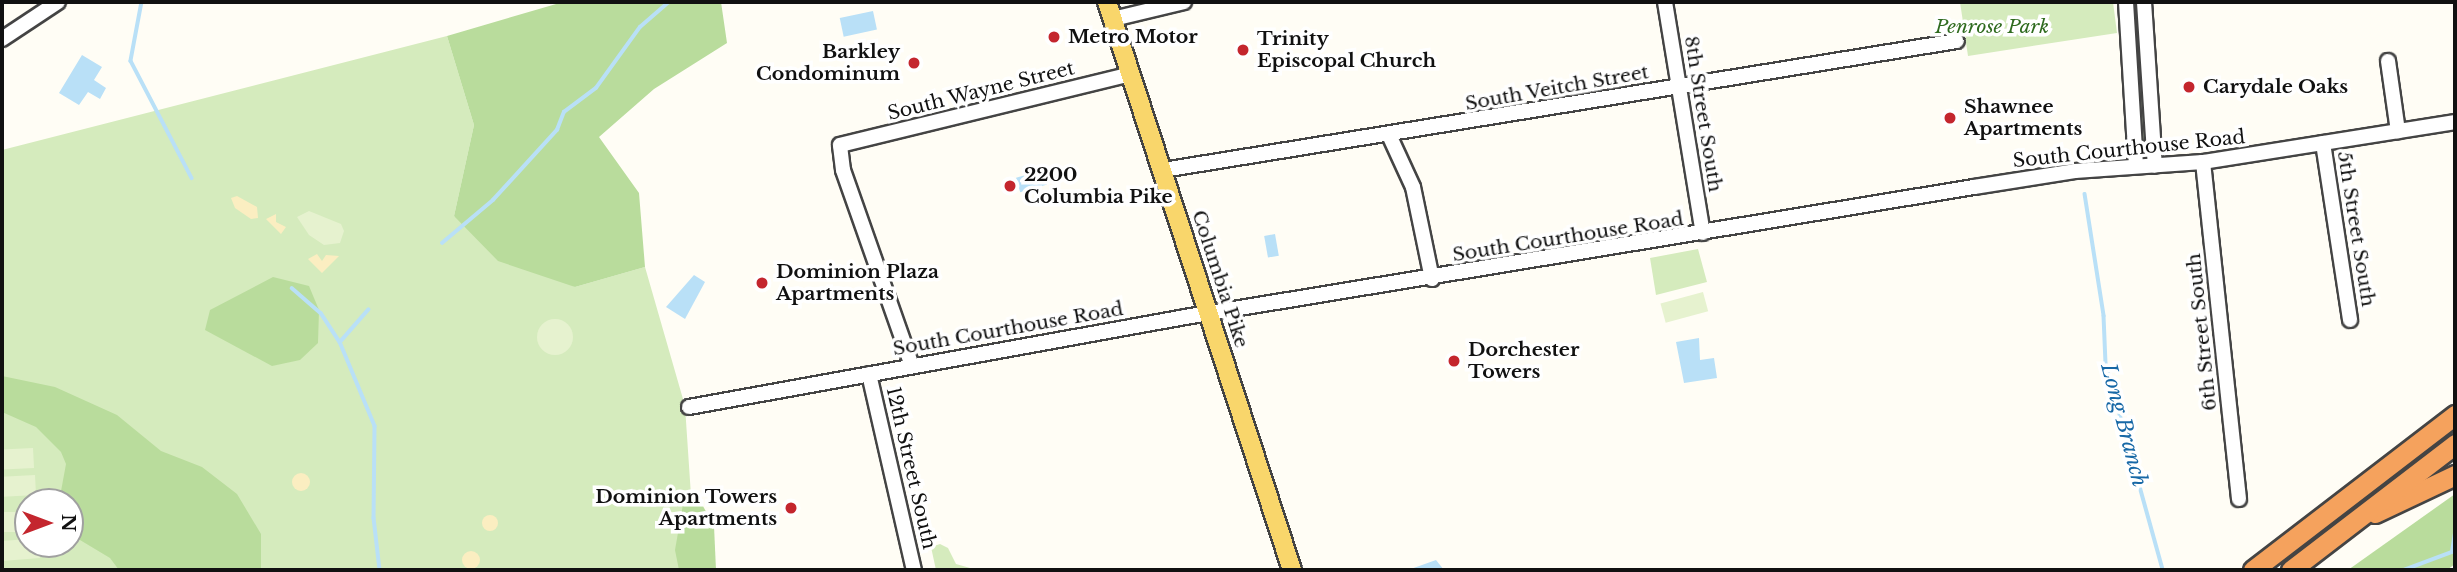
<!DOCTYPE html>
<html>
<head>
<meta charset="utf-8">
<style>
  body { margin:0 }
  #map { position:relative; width:2457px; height:572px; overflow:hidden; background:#fffdf5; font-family:"Libre Baskerville",serif }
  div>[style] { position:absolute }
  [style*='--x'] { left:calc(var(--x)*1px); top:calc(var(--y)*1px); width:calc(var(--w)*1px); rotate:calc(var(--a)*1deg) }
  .green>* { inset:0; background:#d5ebbd }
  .forest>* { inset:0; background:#b9dc9c }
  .sand>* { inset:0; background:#fbeec1 }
  .round { border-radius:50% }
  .pitch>* { inset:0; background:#e6f2cf; transform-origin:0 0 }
  .water>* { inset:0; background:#b9e0f7; transform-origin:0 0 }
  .stream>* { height:3.5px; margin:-1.75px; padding:0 1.75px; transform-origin:1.75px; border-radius:1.75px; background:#b9e0f7 }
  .roads { filter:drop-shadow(2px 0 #444) drop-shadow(-2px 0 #444) drop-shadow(0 2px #444) drop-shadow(0 -2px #444) }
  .minor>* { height:14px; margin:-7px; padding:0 7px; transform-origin:7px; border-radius:7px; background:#fff }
  .major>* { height:18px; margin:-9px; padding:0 9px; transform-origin:9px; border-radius:9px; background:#f9d66b }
  .highway>* { height:19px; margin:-9.5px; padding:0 9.5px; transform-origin:9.5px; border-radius:9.5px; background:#f5a25d }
  .dots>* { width:19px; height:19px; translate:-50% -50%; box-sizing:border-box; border:4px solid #fff; border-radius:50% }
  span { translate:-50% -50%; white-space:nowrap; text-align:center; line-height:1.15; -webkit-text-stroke:7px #fff; paint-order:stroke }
  .park-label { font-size:19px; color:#2f6b1f; font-style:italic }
  .poi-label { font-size:19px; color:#111; font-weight:700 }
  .left { translate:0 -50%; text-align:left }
  .right { translate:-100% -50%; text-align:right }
  .street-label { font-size:19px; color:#111 }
  .water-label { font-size:21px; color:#1768a6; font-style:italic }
  .frame { position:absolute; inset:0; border:4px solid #111; pointer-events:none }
  .north { position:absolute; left:14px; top:488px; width:70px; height:70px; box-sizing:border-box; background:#fff; border:2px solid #a0a0a0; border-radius:50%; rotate:90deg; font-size:19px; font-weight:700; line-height:28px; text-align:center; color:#111 }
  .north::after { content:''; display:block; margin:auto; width:24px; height:32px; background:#c4262e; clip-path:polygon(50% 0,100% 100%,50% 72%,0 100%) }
</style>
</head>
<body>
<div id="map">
  <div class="green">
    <i style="clip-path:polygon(1960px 2px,2113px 2px,2117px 33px,1968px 56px)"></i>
    <i style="clip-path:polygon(2132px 2px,2140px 2px,2142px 56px,2135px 53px)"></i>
    <i style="clip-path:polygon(evenodd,447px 36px,474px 125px,454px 216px,575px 287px,645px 267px,685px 406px,696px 570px,2px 570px,2px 150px,447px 36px,28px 502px,70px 502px,70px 544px,28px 544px,28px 502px)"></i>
    <i style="clip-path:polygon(2143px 91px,2148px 145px,2147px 148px,2140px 145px,2137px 94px)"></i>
    <i style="clip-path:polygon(1698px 249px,1707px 282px,1656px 295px,1650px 258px)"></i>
    <i style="clip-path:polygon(940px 544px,948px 548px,956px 564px,970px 568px,936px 570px,931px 547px)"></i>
  </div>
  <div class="forest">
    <i style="clip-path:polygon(563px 2px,721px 2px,727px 43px,654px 89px,599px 137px,639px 193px,645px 267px,575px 287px,498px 261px,454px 216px,474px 125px,447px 36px)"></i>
    <i style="clip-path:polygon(273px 277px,309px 286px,319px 310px,318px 343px,300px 360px,272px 366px,205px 330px,210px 310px)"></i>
    <i style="clip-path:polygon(2px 376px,55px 387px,117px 415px,161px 451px,202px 467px,237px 494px,261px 534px,261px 570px,119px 570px,110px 558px,70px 534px,70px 502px,59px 502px,66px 464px,61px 452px,36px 427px,2px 412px)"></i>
    <i style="clip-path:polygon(685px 493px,699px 499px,714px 526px,716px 570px,679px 570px,675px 550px)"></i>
    <i style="clip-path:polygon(2455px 494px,2455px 564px,2447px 570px,2348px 570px)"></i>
  </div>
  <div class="sand">
    <i style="clip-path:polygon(237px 196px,257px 207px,258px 218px,251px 219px,235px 208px,231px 198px)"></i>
    <i style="clip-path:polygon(276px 214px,276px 222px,286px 227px,281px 234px,266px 219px)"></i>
    <i style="clip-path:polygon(317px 254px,322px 261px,326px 255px,339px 256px,322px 273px,308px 259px)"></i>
    <i class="round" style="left:292px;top:473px;width:18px;height:18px"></i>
    <i class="round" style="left:482px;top:515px;width:16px;height:16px"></i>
    <i class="round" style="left:462px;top:551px;width:18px;height:18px"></i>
  </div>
  <div class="pitch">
    <i style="clip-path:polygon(309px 211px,341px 224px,344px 231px,340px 243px,324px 245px,309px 235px,297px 217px)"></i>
    <i style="left:1703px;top:292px;width:20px;height:44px;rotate:75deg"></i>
    <i class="round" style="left:537px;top:319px;width:36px;height:36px"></i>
    <i style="left:33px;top:448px;width:20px;height:31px;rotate:87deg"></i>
    <i style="left:35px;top:475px;width:20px;height:33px;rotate:87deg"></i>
    <i style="left:28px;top:512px;width:20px;height:26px;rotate:90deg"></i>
    <i style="clip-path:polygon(28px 539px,28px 544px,39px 544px,40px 558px,2px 561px,2px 541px)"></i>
  </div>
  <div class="water">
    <i style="left:873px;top:11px;width:19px;height:34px;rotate:78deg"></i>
    <i style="clip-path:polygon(82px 55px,102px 67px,94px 80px,106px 88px,100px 99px,88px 92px,79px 105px,59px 93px)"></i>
    <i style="left:1043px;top:170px;width:15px;height:28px;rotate:74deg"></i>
    <i style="left:1275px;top:234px;width:22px;height:11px;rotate:80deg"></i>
    <i style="clip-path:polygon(694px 275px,705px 282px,685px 319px,666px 307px)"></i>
    <i style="clip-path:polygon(1699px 338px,1700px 360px,1714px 358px,1717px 378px,1684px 383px,1676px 342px)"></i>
    <i style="clip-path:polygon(1436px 560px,1444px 570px,1408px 570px)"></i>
  </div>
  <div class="stream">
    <i style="--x:142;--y:2;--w:60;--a:100.6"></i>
    <i style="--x:131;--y:61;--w:132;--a:62.5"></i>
    <i style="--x:2085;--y:194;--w:123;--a:81.1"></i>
    <i style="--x:2104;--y:316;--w:48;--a:87.6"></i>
    <i style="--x:2106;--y:364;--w:214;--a:74.5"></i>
    <i style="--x:442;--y:243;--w:67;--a:-40.1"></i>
    <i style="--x:493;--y:200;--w:95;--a:-47.6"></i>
    <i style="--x:557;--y:130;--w:19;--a:-69"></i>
    <i style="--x:564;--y:112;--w:40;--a:-37"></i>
    <i style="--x:596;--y:88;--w:75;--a:-54.2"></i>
    <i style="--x:640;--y:27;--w:38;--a:-41"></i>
    <i style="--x:292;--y:288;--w:38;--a:41"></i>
    <i style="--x:321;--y:313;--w:35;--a:57"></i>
    <i style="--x:340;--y:342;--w:91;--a:67.4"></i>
    <i style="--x:375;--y:426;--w:92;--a:90.6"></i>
    <i style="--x:374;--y:518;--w:52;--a:83.4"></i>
    <i style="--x:340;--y:342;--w:43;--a:-48.8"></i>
    <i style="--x:2404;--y:570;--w:51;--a:-20.6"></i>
    <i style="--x:2452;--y:552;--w:19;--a:-81"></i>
  </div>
  <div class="roads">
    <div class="minor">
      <i style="--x:1665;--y:2;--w:234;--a:80.7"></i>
      <i style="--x:2126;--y:2;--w:164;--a:86.5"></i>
      <i style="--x:2144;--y:2;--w:164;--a:86.2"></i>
      <i style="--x:1113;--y:19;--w:73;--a:-13.5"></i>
      <i style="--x:2;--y:39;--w:67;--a:-33.5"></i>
      <i style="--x:2388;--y:61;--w:71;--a:81.9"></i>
      <i style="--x:1390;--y:137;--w:55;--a:65.3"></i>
      <i style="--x:1413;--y:187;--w:94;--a:78.3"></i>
      <i style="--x:2323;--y:143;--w:179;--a:81.3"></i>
      <i style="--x:2203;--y:162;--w:339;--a:83.9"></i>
      <i style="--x:1163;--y:170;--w:804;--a:-9.23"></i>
      <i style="--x:912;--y:366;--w:208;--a:-109.4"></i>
      <i style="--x:843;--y:170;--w:25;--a:-97"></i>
      <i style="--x:840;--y:145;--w:300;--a:-13.7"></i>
      <i style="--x:869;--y:374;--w:201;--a:77.1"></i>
      <i style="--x:689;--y:407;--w:504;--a:-10.28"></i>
      <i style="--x:1185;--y:317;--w:800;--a:-9.36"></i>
      <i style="--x:1974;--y:187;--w:102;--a:-9"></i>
      <i style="--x:2075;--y:171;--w:128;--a:-4"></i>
      <i style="--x:2203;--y:162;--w:255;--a:-9"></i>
    </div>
    <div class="major">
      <i style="--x:1107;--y:2;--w:597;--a:71.96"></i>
    </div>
    <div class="highway">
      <i style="--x:2375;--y:513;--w:89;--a:-25.4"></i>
      <i style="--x:2253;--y:570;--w:255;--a:-37.5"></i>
      <i style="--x:2291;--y:570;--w:207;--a:-37.5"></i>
    </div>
  </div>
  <div class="dots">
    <i style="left:1054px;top:37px;background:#c4262e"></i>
    <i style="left:1243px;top:50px;background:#c4262e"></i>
    <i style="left:914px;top:63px;background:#c4262e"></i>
    <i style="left:2189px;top:87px;background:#c4262e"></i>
    <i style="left:1950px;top:118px;background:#c4262e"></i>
    <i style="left:1010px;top:186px;background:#c4262e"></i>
    <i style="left:762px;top:283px;background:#c4262e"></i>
    <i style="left:1454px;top:361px;background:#c4262e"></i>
    <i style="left:791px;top:508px;background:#c4262e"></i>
  </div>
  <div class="park-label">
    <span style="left:1992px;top:27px">Penrose Park</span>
  </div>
  <div class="poi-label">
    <span class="left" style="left:1068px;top:37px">Metro Motor</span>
    <span class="left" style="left:1257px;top:50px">Trinity<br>Episcopal Church</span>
    <span class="right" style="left:900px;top:63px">Barkley<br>Condominum</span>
    <span class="left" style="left:2203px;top:87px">Carydale Oaks</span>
    <span class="left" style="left:1964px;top:118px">Shawnee<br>Apartments</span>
    <span class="left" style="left:1024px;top:186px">2200<br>Columbia Pike</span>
    <span class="left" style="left:776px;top:283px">Dominion Plaza<br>Apartments</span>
    <span class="left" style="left:1468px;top:361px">Dorchester<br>Towers</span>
    <span class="right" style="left:777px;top:508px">Dominion Towers<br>Apartments</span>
  </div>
  <div class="street-label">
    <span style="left:1557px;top:88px;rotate:-10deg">South Veitch Street</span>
    <span style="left:981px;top:91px;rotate:-14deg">South Wayne Street</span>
    <span style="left:1703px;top:114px;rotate:81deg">8th Street South</span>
    <span style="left:2129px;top:149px;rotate:-6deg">South Courthouse Road</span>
    <span style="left:2356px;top:229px;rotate:81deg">5th Street South</span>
    <span style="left:1568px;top:237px;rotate:-9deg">South Courthouse Road</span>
    <span style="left:1220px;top:279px;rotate:72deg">Columbia Pike</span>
    <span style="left:1008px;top:329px;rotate:-10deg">South Courthouse Road</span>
    <span style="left:2202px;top:332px;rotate:-96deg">6th Street South</span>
    <span style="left:911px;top:468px;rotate:77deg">12th Street South</span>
  </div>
  <div class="water-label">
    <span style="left:2124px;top:425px;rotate:75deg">Long Branch</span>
  </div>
  <div class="frame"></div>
  <div class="north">N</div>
</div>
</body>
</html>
